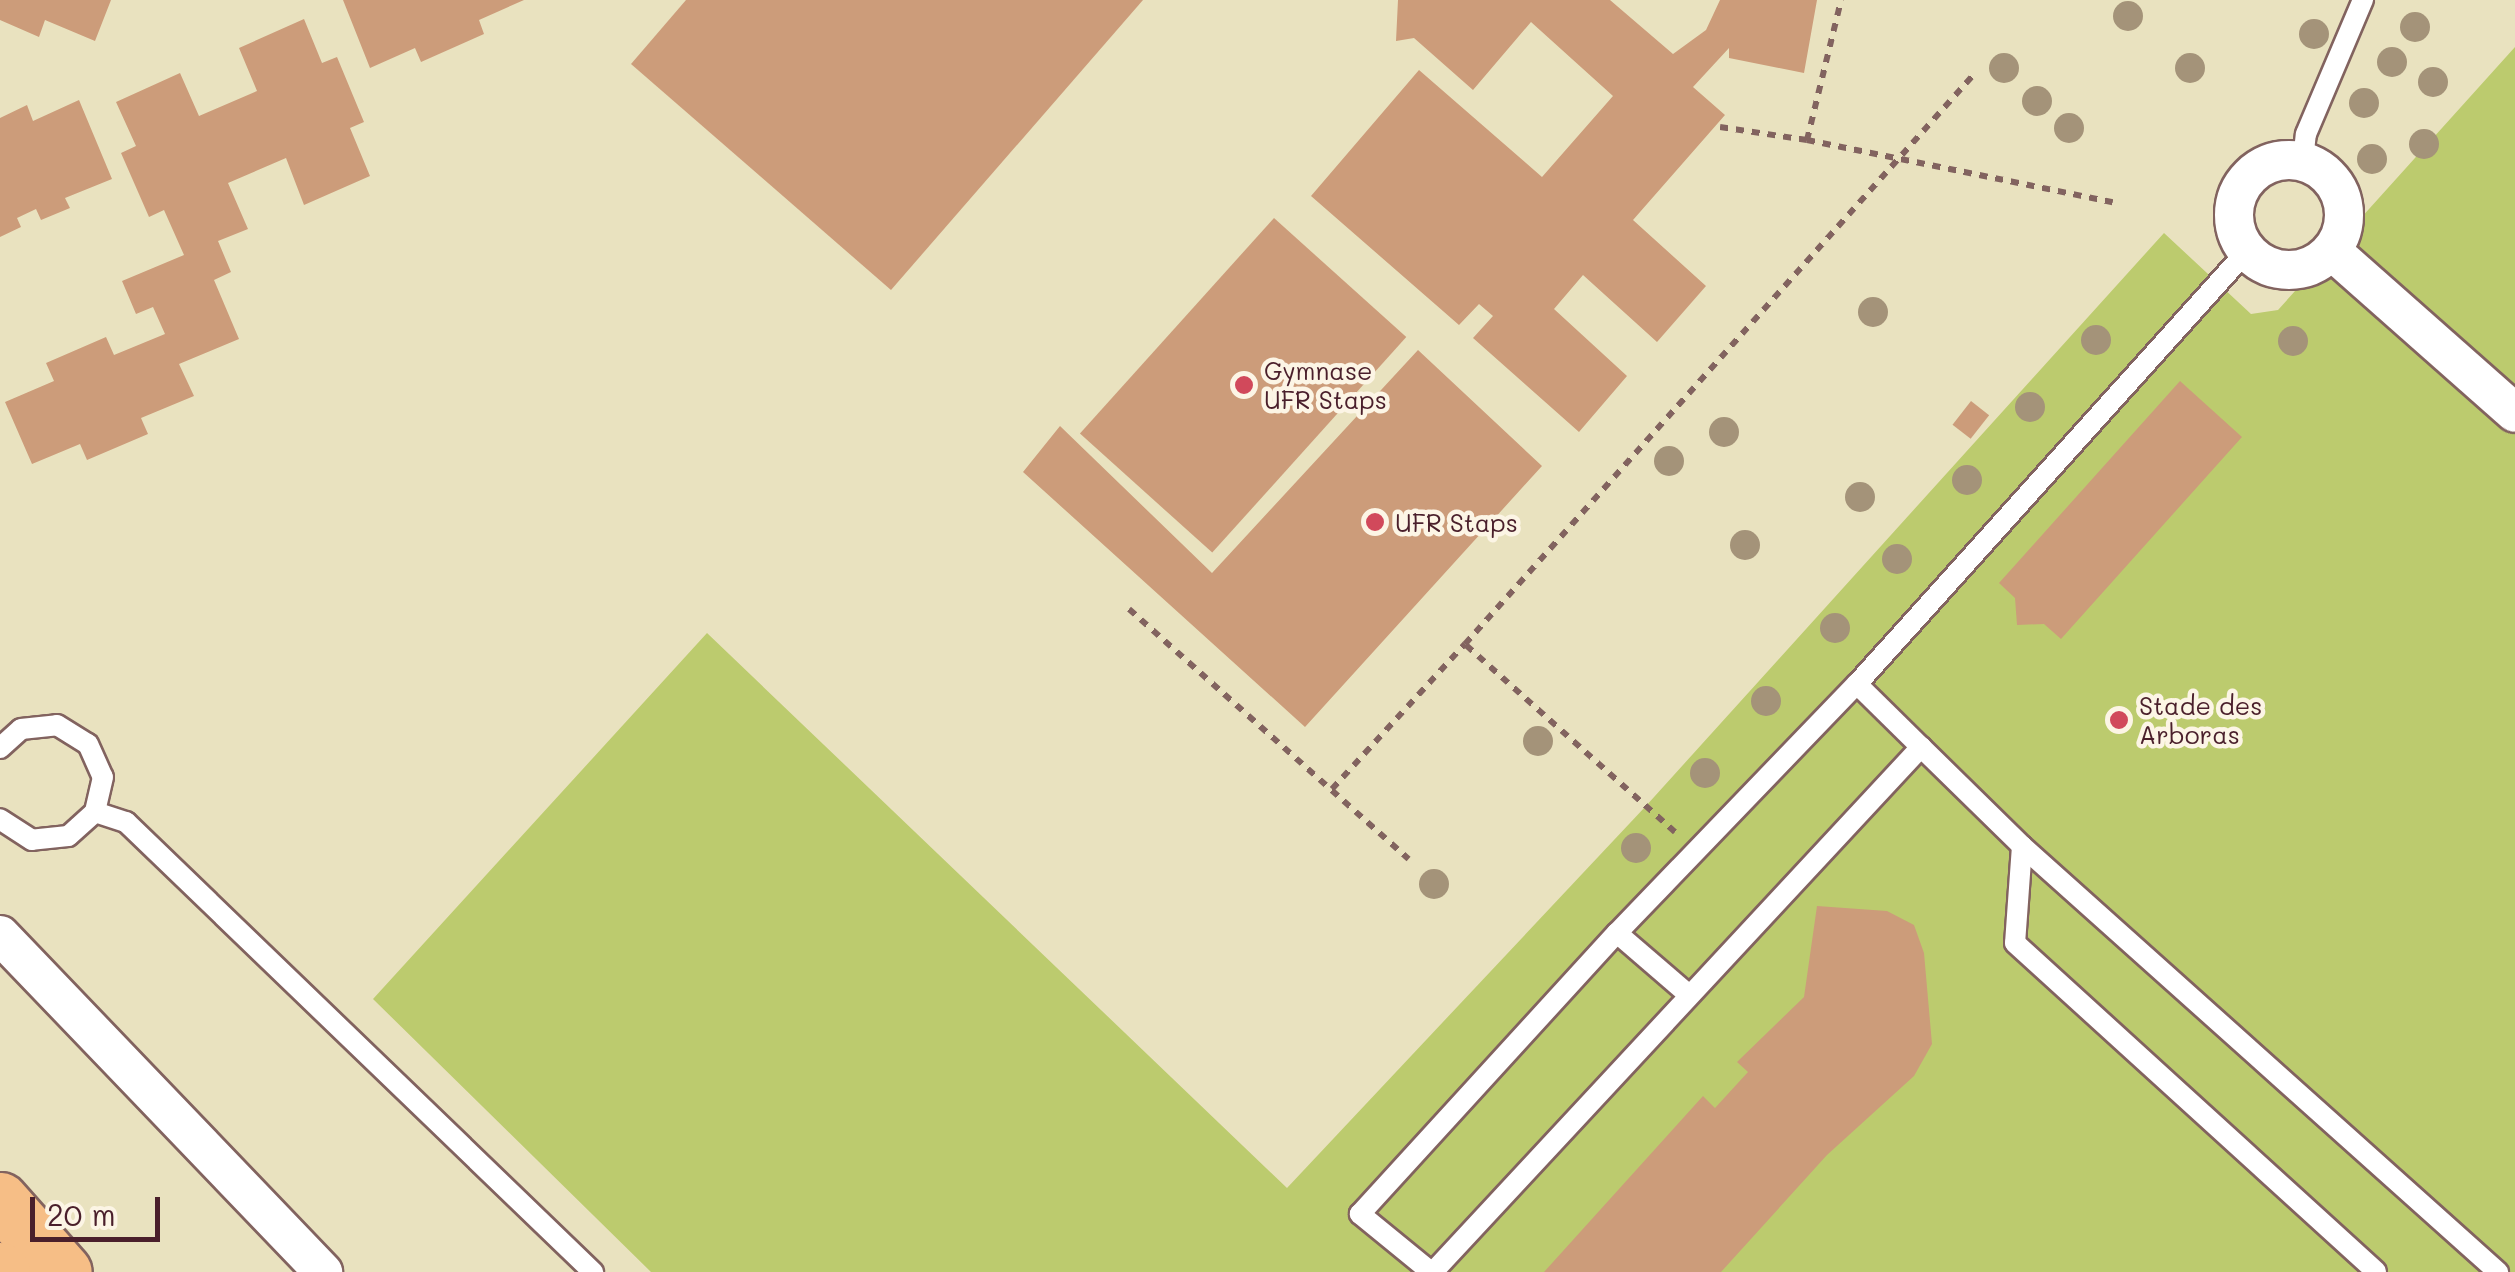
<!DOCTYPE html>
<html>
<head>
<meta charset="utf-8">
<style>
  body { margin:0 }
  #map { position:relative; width:2515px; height:1272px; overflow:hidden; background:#e9e2bf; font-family:Mali,sans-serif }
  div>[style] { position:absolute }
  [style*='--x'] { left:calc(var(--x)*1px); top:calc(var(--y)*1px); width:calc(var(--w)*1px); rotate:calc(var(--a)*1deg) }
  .green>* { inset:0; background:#bccb6e }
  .building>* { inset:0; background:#cc9c7a; transform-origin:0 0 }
  .path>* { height:6px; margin-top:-3px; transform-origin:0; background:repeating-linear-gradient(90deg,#82635f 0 8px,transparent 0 16px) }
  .roads { filter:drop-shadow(2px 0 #82635f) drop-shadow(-2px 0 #82635f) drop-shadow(0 2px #82635f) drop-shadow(0 -2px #82635f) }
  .service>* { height:20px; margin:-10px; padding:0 10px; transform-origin:10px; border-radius:10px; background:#fff }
  .minor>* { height:38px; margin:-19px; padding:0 19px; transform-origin:19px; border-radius:19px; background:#fff }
  .minor>.ring { margin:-19px; padding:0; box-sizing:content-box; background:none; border:38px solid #fff; border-radius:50% }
  .motorway>* { height:55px; margin:-27.5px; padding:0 27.5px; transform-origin:27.5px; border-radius:27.5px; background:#f6be86 }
  .trees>* { width:30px; height:30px; margin:-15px; border-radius:50%; background:#a49379 }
  .dots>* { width:28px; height:28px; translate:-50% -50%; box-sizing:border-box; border:5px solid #fcf5e5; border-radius:50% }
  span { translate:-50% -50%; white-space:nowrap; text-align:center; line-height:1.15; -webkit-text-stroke:9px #fcf5e5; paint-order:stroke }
  .poi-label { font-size:25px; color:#4a1f2b }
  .left { translate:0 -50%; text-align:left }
  .scale { position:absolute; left:30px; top:1197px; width:130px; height:45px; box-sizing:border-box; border:5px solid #4a1f2b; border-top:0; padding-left:12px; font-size:30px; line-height:35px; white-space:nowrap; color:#4a1f2b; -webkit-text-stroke:8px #fcf5e5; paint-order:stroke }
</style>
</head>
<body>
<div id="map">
  <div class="green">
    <i style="clip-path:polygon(2515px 47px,2515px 1272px,651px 1272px,373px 999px,707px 633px,1287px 1188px,1645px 807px,2164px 233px,2251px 314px,2278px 310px)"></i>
  </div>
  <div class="building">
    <i style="clip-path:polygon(0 0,111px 0,95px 41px,45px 20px,39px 37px,0 20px)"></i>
    <i style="clip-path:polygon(343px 0,524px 0,479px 20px,484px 34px,421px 62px,415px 48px,370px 68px)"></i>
    <i style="clip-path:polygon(686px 0,1143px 0,891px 290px,631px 64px)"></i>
    <i style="clip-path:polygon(1398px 0,1610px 0,1673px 54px,1706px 30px,1720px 0,1817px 0,1804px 73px,1729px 58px,1729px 48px,1693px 87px,1725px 115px,1633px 220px,1706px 286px,1657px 342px,1583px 275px,1554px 309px,1627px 376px,1579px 432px,1473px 338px,1493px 316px,1479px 304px,1459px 325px,1311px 196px,1419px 70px,1542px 177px,1613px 96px,1531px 22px,1473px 90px,1414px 38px,1396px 41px)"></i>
    <i style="clip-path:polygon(304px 19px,322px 63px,337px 57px,364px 122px,350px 128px,370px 176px,304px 205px,286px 158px,228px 183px,248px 229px,218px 241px,231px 272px,214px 280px,239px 339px,179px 364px,194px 396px,141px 418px,148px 434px,87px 460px,80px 444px,32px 464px,5px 402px,54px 381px,46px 363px,106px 337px,114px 355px,165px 334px,153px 307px,136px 314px,122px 281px,184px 255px,164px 210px,149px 217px,121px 153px,136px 146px,116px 102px,180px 73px,199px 116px,257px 91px,239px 48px)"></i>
    <i style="clip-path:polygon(79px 100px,112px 179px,65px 198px,70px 208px,41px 220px,36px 209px,17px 218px,21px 227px,0 237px,0 118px,27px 105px,33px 121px)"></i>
    <i style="left:1274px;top:218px;width:178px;height:290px;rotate:42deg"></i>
    <i style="clip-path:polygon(1418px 350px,1542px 466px,1305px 727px,1023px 472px,1060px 426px,1212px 573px)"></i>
    <i style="clip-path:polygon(2180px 381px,2242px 437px,2061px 639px,2044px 624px,2017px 625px,2015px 598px,1999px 583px)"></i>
    <i style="left:1971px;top:401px;width:23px;height:30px;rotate:38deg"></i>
    <i style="clip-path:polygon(1817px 906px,1887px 911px,1914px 925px,1924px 953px,1932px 1044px,1914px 1076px,1827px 1155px,1721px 1272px,1544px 1272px,1703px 1096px,1715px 1108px,1748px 1072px,1737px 1062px,1804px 997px)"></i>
  </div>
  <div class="path">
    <i style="--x:1720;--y:127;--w:88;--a:8.5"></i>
    <i style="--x:1807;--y:140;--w:144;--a:-76.3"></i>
    <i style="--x:1807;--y:140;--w:312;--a:11.5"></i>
    <i style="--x:1129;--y:609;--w:375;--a:41.8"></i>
    <i style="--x:1332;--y:789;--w:197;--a:-47.5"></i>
    <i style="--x:1675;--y:832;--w:282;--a:-138.2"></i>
    <i style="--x:1465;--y:644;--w:766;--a:-48.23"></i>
  </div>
  <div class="roads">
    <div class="service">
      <i style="--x:2303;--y:161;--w:27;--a:-84"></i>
      <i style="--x:2306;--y:134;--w:146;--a:-67"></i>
      <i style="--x:1921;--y:747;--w:141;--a:44.4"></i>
      <i style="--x:2022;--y:846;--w:97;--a:94.1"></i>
      <i style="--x:2015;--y:943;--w:488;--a:42.3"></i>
      <i style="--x:0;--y:748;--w:28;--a:-42"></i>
      <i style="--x:21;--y:729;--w:36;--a:-6"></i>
      <i style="--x:57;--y:725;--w:36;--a:32"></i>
      <i style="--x:88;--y:744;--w:36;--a:66"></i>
      <i style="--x:103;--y:777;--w:36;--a:103"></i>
      <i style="--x:95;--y:812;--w:36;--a:138"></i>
      <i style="--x:68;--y:836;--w:36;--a:174"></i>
      <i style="--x:32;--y:840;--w:38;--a:-147"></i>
      <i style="--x:95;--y:812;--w:33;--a:18"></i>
      <i style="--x:126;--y:822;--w:649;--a:43.94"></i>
      <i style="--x:2022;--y:846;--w:639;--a:41.83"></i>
      <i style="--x:1617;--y:933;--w:94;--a:40.7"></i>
      <i style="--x:1431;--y:1272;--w:92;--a:-140.8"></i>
      <i style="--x:1360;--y:1214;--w:381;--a:-47.6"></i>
      <i style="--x:1617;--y:933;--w:346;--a:-46.1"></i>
      <i style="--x:1857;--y:684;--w:581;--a:-48"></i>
      <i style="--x:1433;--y:1272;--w:717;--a:-47.09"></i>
      <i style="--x:1921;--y:747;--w:90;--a:-135.5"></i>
    </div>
    <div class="minor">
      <i class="ring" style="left:2234px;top:160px;width:72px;height:72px"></i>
      <i style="--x:2332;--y:251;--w:244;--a:41.5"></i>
      <i style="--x:0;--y:935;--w:467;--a:46.2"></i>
    </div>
    <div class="motorway">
      <i style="--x:0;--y:1200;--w:96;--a:48.4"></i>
      <i style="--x:0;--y:1270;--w:3;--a:45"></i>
    </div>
  </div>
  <div class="trees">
    <i style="left:2128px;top:16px"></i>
    <i style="left:2415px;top:27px"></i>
    <i style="left:2314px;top:34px"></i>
    <i style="left:2392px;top:62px"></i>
    <i style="left:2004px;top:68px"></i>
    <i style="left:2190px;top:68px"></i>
    <i style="left:2433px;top:82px"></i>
    <i style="left:2037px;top:101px"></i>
    <i style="left:2364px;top:103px"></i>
    <i style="left:2069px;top:128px"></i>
    <i style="left:2424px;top:144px"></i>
    <i style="left:2372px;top:159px"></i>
    <i style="left:1873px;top:312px"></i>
    <i style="left:2096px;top:340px"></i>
    <i style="left:2293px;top:341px"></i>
    <i style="left:2030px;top:407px"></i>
    <i style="left:1724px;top:432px"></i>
    <i style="left:1669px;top:461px"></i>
    <i style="left:1967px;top:480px"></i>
    <i style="left:1860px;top:497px"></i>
    <i style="left:1745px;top:545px"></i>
    <i style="left:1897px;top:559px"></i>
    <i style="left:1835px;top:628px"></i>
    <i style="left:1766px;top:701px"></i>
    <i style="left:1538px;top:741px"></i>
    <i style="left:1705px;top:773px"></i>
    <i style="left:1636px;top:848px"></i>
    <i style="left:1434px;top:884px"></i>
  </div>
  <div class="dots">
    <i style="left:1244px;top:385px;background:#d1495b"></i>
    <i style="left:1375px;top:522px;background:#d1495b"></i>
    <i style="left:2119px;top:720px;background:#d1495b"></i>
  </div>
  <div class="poi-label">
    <span class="left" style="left:1264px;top:385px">Gymnase<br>UFR Staps</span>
    <span class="left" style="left:1395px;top:522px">UFR Staps</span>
    <span class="left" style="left:2139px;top:720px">Stade des<br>Arboras</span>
  </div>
  <div class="scale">20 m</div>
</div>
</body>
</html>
